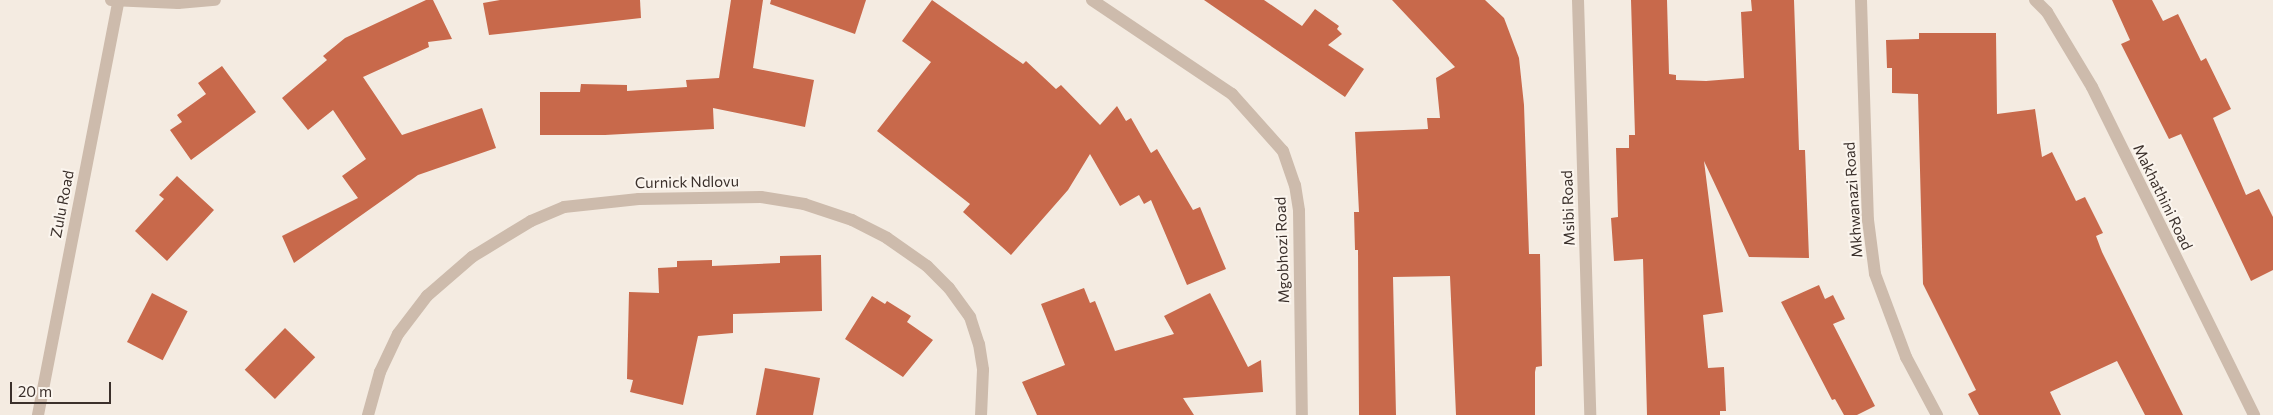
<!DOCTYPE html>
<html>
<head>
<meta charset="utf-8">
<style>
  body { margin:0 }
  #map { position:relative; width:2273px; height:415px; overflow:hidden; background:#f4ebe1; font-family:Commissioner,sans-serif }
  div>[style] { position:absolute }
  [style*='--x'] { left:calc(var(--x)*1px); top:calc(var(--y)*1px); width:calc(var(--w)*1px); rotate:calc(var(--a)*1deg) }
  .building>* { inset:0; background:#c8694b; transform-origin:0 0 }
  .minor>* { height:12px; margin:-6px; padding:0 6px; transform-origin:6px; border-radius:6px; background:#cdbbac }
  .tertiary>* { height:12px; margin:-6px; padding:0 6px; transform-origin:6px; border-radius:6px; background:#cdbbac }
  span { translate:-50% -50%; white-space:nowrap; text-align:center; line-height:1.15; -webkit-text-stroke:4px #fbf5ee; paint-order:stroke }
  .street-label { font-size:15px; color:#3b302b }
  .scale { position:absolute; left:10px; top:382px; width:101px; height:22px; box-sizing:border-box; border:2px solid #3b302b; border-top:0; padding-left:6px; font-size:15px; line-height:18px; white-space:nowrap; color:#3b302b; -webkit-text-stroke:4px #fbf5ee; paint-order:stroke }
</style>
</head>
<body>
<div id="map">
  <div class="building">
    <i style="clip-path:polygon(426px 0,433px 0,452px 39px,428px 42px,429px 47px,363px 77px,402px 135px,482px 108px,496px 148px,418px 175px,294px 263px,282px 236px,358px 198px,342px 176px,366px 159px,333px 110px,308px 130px,282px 98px,327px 60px,323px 56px,345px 38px)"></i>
    <i style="clip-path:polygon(500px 0,640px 0,641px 18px,489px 35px,483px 3px)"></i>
    <i style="clip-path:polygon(731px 0,763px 0,753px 68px,814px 80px,805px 127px,713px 108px,714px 129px,605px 135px,540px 135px,540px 92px,580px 92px,581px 84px,627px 85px,627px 91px,687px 87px,686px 80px,719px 78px)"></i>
    <i style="clip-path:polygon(771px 0,866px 0,855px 34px,770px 4px)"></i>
    <i style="clip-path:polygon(932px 0,1023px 64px,1026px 61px,1056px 89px,1061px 85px,1100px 125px,1117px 106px,1126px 121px,1131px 118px,1151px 153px,1157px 149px,1193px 210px,1200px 207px,1226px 269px,1187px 285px,1151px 200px,1144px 204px,1139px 195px,1120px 206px,1090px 154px,1068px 190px,1011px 255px,963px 212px,970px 204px,877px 131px,931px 62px,902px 41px)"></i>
    <i style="clip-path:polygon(1204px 0,1264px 0,1302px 26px,1315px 9px,1339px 26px,1337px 29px,1342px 34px,1328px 45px,1364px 69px,1345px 97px)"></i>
    <i style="clip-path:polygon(1392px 0,1485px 0,1504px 18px,1519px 58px,1524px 105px,1529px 254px,1540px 254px,1542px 366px,1536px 367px,1535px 372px,1535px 415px,1456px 415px,1450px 276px,1393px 277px,1396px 415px,1359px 415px,1358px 250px,1355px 250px,1354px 212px,1359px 212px,1355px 132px,1428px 129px,1427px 118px,1440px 118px,1436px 78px,1455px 67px)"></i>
    <i style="clip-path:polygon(1631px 0,1667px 0,1669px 74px,1676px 75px,1676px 80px,1706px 81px,1744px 78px,1741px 12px,1752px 11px,1751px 0,1794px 0,1799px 150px,1805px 150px,1809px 258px,1749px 257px,1704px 161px,1723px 312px,1703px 315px,1708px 368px,1724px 367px,1726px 411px,1720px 411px,1720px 415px,1647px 415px,1643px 259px,1614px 261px,1611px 218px,1618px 217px,1616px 148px,1629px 148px,1629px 135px,1635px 135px)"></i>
    <i style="clip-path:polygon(2112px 0,2152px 0,2163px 21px,2178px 14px,2201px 61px,2206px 58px,2231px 109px,2213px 118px,2246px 195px,2259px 189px,2273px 217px,2273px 270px,2251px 281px,2181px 134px,2169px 139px,2121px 44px,2130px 40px)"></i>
    <i style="clip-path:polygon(1919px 33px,1996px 33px,1997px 114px,2035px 109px,2042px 157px,2052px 152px,2076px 201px,2085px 197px,2103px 233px,2096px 236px,2102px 252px,2183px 415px,2145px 415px,2117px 361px,2050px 392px,2061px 415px,1979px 415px,1968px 394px,1976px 390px,1923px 284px,1918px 94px,1892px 93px,1892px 68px,1887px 68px,1886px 40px,1919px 39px)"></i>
    <i style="clip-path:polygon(222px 66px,256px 112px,191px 160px,170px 130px,182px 122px,177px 115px,206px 94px,198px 83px)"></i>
    <i style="clip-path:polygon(177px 176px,214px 210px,167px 261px,135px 231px,164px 199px,159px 195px)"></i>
    <i style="clip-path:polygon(821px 255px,822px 311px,733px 314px,733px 333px,698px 336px,683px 405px,630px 392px,633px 380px,627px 379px,629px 292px,659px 293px,658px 268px,677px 267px,677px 261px,712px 260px,712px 266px,780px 263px,780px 256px)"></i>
    <i style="clip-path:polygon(1819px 285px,1825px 299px,1833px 295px,1845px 319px,1833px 324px,1875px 406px,1857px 415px,1844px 415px,1835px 399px,1832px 400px,1781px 302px)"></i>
    <i style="clip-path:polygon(1084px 288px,1090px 303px,1095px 301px,1115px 351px,1174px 334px,1164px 316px,1210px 293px,1248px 367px,1261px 360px,1263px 392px,1183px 398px,1194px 415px,1037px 415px,1022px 382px,1065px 365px,1041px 304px)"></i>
    <i style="left:152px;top:293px;width:40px;height:55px;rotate:27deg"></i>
    <i style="clip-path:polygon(872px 296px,885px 304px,887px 301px,911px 316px,907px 322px,933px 340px,903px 377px,845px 339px)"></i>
    <i style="left:285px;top:328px;width:42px;height:58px;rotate:44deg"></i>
    <i style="clip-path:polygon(765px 368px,820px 378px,813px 415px,756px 415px)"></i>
  </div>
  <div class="minor">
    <i style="--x:111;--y:0;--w:67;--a:2.6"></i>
    <i style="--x:178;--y:3;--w:37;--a:-5"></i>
    <i style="--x:1092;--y:0;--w:169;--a:33.9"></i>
    <i style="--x:1232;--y:94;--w:76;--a:48.2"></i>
    <i style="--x:1283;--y:151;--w:36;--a:71"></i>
    <i style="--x:1295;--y:185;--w:26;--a:81"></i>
    <i style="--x:1299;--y:211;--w:204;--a:89.2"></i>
    <i style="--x:1578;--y:0;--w:415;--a:88.3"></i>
    <i style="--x:1861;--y:0;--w:220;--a:88.2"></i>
    <i style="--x:1868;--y:220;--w:54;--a:82.6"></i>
    <i style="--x:1875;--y:274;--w:89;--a:69.5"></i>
    <i style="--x:1906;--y:357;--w:66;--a:61.9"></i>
    <i style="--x:2035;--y:0;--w:17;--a:45"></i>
    <i style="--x:2047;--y:12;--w:87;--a:59"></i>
    <i style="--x:2092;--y:87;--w:366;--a:63.7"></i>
    <i style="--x:368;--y:415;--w:45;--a:-74.4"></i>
    <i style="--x:380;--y:372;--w:42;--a:-64.7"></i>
    <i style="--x:398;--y:334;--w:48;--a:-52.7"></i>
    <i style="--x:427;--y:296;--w:60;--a:-40.9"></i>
    <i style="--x:472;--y:257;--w:69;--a:-31.4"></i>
    <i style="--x:531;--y:221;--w:36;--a:-23"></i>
    <i style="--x:564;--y:207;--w:75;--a:-6.1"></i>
    <i style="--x:639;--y:199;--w:122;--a:-0.9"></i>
    <i style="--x:761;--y:197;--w:44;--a:9.2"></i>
    <i style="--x:804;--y:204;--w:51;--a:18.4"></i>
    <i style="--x:852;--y:220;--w:39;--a:27"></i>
    <i style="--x:887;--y:238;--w:49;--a:35"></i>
    <i style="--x:927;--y:266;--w:31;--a:45"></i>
    <i style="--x:949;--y:288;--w:36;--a:54"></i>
    <i style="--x:970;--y:317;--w:28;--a:72"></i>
    <i style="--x:979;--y:344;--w:26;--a:81"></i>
    <i style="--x:983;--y:370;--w:45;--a:92.5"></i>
  </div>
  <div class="tertiary">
    <i style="--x:38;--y:415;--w:423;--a:-79"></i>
  </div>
  <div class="street-label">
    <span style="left:687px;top:182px;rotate:-1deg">Curnick Ndlovu</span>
    <span style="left:2163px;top:197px;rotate:64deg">Makhathini Road</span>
    <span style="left:1853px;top:200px;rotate:-94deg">Mkhwanazi Road</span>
    <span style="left:62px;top:204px;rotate:-79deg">Zulu Road</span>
    <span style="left:1568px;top:208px;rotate:-92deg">Msibi Road</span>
    <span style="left:1282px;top:250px;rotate:-92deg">Mgobhozi Road</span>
  </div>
  <div class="scale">20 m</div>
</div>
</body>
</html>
